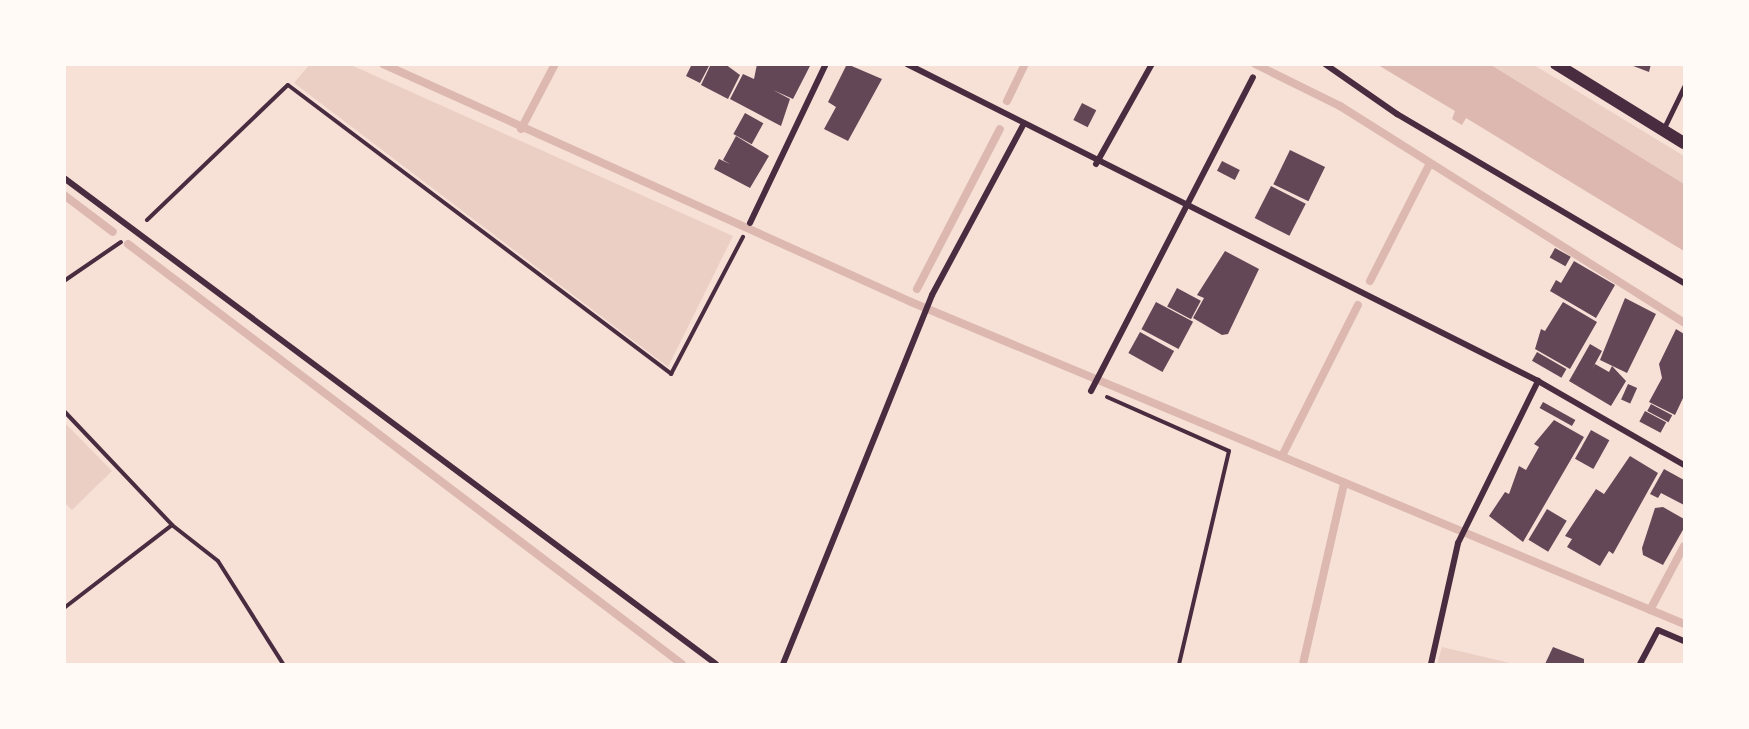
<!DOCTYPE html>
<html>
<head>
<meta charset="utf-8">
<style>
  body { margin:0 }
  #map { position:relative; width:1749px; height:729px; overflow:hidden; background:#f7e1d7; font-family:Mulish,sans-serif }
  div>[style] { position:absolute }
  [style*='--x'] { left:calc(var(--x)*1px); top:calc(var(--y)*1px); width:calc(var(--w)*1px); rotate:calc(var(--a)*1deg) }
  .green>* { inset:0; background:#ebcfc5 }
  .water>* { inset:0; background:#dcb8b0 }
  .stream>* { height:8px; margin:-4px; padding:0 4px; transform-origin:4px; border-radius:4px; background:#dcb8b0 }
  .building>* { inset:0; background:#644757; transform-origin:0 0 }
  .path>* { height:4px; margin:-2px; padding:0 2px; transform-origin:2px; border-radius:2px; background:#4a2c40 }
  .service>* { height:4.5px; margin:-2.25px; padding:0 2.25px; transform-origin:2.25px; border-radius:2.25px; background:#4a2c40 }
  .minor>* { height:6px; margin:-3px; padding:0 3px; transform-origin:3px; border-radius:3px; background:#4a2c40 }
  .secondary>* { height:12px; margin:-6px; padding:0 6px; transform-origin:6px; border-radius:6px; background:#4a2c40 }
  span { translate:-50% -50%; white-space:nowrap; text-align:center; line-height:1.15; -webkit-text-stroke:6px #fffaf5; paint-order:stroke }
  .frame { position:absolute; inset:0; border:66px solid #fffaf5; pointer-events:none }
</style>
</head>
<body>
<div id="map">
  <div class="green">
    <i style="clip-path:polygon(309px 65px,351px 65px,733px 236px,668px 367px,294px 83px)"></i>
    <i style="clip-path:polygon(1491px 65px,1534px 65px,1684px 156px,1684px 184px)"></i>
    <i style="clip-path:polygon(64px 422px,112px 471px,72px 510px,65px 503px)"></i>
    <i style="clip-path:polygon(1442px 647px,1514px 664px,1437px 664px)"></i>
  </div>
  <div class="water">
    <i style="clip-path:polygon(1378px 65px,1491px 65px,1684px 184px,1684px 251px,1466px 118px,1462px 125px,1452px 119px,1455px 111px)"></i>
  </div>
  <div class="stream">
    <i style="--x:383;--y:64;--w:579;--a:24.26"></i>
    <i style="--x:911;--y:302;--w:837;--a:22.61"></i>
    <i style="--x:1255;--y:64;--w:95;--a:26.3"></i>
    <i style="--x:1340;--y:106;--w:407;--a:32.2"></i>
    <i style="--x:1007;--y:101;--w:41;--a:-64.1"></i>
    <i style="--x:521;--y:129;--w:73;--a:-62.4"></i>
    <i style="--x:64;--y:195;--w:61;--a:37.1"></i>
    <i style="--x:128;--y:244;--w:695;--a:37.17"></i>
    <i style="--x:1370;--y:281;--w:132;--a:-63"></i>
    <i style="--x:917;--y:289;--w:180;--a:-62.6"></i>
    <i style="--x:1282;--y:456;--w:169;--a:-63.3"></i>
    <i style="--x:1650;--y:610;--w:72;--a:-62"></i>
    <i style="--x:1303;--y:664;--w:186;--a:-77.2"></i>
  </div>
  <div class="building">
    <i style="clip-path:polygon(692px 64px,710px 64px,700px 83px,686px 76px)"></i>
    <i style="clip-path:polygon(711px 64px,725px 64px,740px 75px,728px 99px,701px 85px)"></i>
    <i style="clip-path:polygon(757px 64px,811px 64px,793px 99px,773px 90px,790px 99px,781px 126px,730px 99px,743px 74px,754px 79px)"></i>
    <i style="clip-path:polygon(847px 64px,882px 79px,848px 141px,824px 129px,836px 107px,828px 102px)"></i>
    <i style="clip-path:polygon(1628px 64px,1651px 64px,1649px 72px)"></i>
    <i style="left:1082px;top:103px;width:16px;height:19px;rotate:27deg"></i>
    <i style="left:745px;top:113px;width:21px;height:24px;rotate:29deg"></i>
    <i style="clip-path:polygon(736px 136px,769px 156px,750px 188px,714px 169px,719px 159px,730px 164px,723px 160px)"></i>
    <i style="left:1290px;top:150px;width:39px;height:38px;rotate:26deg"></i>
    <i style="left:1222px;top:161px;width:20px;height:11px;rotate:27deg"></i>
    <i style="left:1271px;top:186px;width:39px;height:36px;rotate:27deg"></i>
    <i style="left:1555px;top:248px;width:18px;height:11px;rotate:29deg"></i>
    <i style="clip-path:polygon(1225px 251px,1259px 269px,1228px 334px,1222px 335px,1193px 318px,1204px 298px,1197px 295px)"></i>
    <i style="clip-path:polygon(1574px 261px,1615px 285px,1596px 318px,1550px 291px,1556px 280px,1561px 283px)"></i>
    <i style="left:1177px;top:288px;width:27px;height:21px;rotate:28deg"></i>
    <i style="clip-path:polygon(1625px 298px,1656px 314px,1627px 373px,1600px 360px)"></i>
    <i style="left:1156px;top:302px;width:42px;height:31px;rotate:28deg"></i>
    <i style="clip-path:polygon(1563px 302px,1597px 322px,1570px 369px,1535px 349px,1541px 329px,1545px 331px)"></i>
    <i style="clip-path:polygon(1676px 329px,1684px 334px,1684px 396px,1675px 415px,1649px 402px,1662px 378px,1659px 364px)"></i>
    <i style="left:1140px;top:332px;width:39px;height:24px;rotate:29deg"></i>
    <i style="clip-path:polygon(1590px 344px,1602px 351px,1591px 371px,1595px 364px,1609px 372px,1612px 366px,1626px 381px,1611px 406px,1569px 381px)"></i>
    <i style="left:1537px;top:352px;width:34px;height:10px;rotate:30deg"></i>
    <i style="left:1628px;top:384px;width:10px;height:17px;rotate:24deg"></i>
    <i style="left:1543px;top:402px;width:37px;height:7px;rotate:29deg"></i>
    <i style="left:1651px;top:404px;width:24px;height:8px;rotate:28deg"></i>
    <i style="left:1645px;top:411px;width:24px;height:12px;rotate:28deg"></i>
    <i style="clip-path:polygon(1554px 420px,1584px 437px,1523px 542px,1489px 516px,1505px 492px,1509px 494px,1519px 466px,1526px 470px,1539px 447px,1534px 444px)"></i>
    <i style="left:1591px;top:430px;width:21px;height:33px;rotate:29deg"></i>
    <i style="clip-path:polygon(1630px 456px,1658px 473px,1613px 554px,1609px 551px,1600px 566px,1567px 547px,1572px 539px,1565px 536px,1596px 489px,1604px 494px)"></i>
    <i style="clip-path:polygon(1664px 469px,1684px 480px,1684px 505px,1661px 493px,1658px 498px,1650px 494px)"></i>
    <i style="clip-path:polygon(1663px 507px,1684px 519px,1684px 528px,1663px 565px,1643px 555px,1642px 548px,1655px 508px)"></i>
    <i style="left:1547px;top:509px;width:23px;height:36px;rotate:31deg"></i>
    <i style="clip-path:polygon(1553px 647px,1584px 659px,1584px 664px,1536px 664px,1545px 664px)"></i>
  </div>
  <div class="path">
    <i style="--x:147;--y:220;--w:195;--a:-43.8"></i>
    <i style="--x:288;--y:85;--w:480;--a:37"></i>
    <i style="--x:671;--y:374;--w:155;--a:-62.3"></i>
    <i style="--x:64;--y:281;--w:69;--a:-34.4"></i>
    <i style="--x:1107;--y:397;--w:133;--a:23.9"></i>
    <i style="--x:1229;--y:451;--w:219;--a:103.2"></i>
    <i style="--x:64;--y:411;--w:157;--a:46.5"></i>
    <i style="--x:172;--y:525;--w:58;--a:38"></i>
    <i style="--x:218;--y:561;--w:122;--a:57.7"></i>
    <i style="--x:64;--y:608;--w:136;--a:-37.5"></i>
  </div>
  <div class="service">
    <i style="--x:1663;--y:130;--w:48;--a:-64"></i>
  </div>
  <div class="minor">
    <i style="--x:907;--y:64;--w:706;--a:26.67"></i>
    <i style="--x:1538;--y:381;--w:168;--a:29.9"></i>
    <i style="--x:1325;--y:64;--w:88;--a:34.8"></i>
    <i style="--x:1397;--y:114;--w:333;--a:30.5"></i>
    <i style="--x:1096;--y:164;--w:115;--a:-60.8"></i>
    <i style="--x:64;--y:178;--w:813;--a:36.7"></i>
    <i style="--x:750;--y:223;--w:176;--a:-64.5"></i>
    <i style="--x:1091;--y:391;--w:353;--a:-62.7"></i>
    <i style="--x:783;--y:664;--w:398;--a:-68"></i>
    <i style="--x:932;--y:295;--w:193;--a:-61.8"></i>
    <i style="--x:1431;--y:664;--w:124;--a:-77.4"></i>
    <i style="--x:1458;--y:543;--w:181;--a:-63.7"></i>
    <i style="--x:1640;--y:664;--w:38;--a:-62"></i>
    <i style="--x:1658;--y:630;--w:28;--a:23"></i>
  </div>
  <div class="secondary">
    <i style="--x:1556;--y:64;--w:150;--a:31.7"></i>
  </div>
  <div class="frame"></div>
</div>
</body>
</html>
